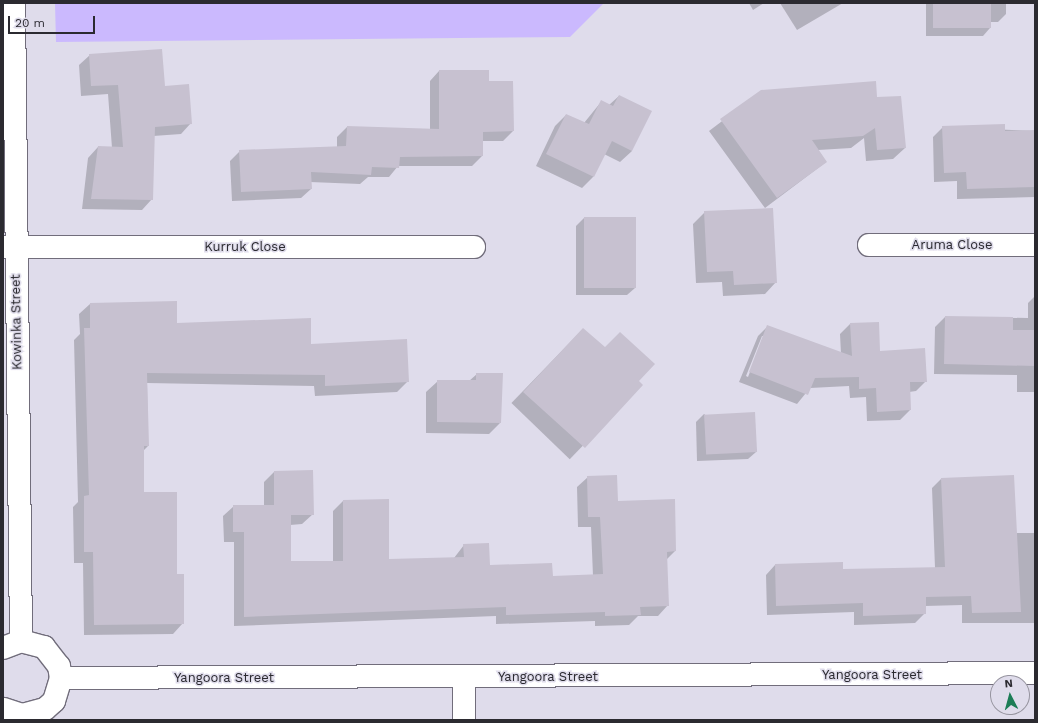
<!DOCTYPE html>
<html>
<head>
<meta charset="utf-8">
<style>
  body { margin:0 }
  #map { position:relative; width:1038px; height:723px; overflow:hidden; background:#dfdceb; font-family:"Work Sans",sans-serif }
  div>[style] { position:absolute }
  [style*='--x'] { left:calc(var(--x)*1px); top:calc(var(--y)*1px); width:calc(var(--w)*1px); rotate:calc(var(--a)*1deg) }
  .green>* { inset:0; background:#cbb9fe }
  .shadow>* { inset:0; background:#0003; transform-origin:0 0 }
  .building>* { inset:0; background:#c7c1d0; transform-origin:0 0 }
  .roads { filter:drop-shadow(1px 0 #716d7b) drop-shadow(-1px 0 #716d7b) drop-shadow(0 1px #716d7b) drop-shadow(0 -1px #716d7b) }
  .minor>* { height:22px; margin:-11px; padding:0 11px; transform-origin:11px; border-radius:11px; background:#fff }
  span { translate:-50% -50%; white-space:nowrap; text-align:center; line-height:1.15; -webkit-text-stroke:3px #dfdceb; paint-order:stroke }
  .street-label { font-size:13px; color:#2b2a30 }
  .frame { position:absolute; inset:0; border:4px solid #2b2a30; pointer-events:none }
  .north { position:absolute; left:990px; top:675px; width:40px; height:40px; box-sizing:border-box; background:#dfdceb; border:1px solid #9795a0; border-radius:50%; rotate:354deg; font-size:11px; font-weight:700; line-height:16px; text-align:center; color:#2b2a30 }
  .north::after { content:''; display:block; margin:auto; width:14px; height:18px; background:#1c7d56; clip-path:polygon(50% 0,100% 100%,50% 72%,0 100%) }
  .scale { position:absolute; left:8px; top:16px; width:87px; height:18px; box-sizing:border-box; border:2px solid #2b2a30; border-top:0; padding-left:5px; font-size:12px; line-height:14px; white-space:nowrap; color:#2b2a30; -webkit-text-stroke:3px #dfdceb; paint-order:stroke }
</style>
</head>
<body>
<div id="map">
  <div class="green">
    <i style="clip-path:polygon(55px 3px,604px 3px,570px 37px,56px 42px)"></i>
  </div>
  <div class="shadow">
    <i style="clip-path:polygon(749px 3px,764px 3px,753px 10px)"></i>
    <i style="clip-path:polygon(780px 3px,843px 3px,797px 30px)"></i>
    <i style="clip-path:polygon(926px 3px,1006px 3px,1006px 14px,998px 22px,990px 22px,990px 28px,983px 36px,926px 36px)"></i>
    <i style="clip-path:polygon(90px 55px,164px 87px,191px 123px,181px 134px,153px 136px,152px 199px,142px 210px,82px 209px,88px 158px,98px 147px,112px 148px,108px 94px,81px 96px,79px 65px)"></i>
    <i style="clip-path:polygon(439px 71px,488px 82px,513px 131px,503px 141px,482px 141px,482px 156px,472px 166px,398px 166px,389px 177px,368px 177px,360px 184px,310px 182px,311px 189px,301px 198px,232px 201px,230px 161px,240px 151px,337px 147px,337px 137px,347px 127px,430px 130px,430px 81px)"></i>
    <i style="clip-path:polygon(762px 91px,876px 99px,905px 148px,893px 159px,866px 161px,864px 138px,851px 148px,818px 150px,826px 162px,765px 208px,709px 131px)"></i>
    <i style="clip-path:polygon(619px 96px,632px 151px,620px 162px,604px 154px,593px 177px,582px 188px,536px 166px,555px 126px,566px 115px,584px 123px,601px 102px,609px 105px)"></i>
    <i style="clip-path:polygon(943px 127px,1035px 131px,1035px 197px,957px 199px,957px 181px,934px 182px,933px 137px)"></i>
    <i style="clip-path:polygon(705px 212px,776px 282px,765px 294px,723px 296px,722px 282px,696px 283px,693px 224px)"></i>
    <i style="clip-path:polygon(584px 218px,635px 288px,627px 295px,576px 295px,576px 226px)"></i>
    <i style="clip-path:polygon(1035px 296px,1035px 392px,1017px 392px,1017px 375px,934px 374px,935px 327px,945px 317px,1028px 318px,1028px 303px)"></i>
    <i style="clip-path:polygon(176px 302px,176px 324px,310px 345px,408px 381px,397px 392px,315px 396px,314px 386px,147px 383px,148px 446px,143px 451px,143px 493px,176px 575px,183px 623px,173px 634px,84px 635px,83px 563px,74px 563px,73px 507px,78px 502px,74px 340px,80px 334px,79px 314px,90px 304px)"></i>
    <i style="clip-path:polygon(evenodd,850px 324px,880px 352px,926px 381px,916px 391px,909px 392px,910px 410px,900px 420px,867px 421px,866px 397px,850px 398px,849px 386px,810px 388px,797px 404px,739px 382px,758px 336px,768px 326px,841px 354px,840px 334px,850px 324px,762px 336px,764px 336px,748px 377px,746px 376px,762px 336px)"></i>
    <i style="left:583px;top:329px;width:81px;height:103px;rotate:44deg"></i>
    <i style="clip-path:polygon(477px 374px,500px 423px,489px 434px,426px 433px,426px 392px,438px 381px,469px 381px)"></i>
    <i style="clip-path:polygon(704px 414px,756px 452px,748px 459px,697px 461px,696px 422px)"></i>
    <i style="clip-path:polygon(274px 472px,313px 514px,302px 524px,290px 525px,290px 562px,333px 562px,333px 511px,343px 501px,388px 560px,454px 558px,464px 545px,489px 566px,552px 577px,593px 576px,591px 527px,578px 527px,577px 487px,588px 477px,675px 551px,666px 560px,668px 605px,658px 616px,638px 616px,629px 625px,595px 626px,595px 621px,496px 624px,496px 616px,234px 626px,234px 542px,224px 542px,223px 516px,234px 506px,264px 506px,264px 482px)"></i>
    <i style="clip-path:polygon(941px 479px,1016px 533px,1035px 533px,1035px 623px,962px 623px,962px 605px,925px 606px,925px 613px,915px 623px,854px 625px,854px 612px,767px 615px,766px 575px,775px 565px,842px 570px,935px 568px,932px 488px)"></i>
  </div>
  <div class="building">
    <i style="left:933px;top:3px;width:58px;height:25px"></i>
    <i style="clip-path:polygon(162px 49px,165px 86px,189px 84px,192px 124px,155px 127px,153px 200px,91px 199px,98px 146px,123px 147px,118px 85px,91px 86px,89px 54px)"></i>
    <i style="clip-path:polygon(439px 70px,489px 70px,489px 81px,513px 81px,514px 131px,483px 132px,483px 156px,400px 157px,399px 168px,372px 167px,371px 175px,311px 172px,312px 189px,241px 192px,239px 150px,346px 146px,347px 126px,439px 129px)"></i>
    <i style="clip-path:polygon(876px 81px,877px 97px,901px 96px,906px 148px,877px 150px,875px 128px,863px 136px,812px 140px,827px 162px,777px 198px,720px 119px,761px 90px)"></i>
    <i style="clip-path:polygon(619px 95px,652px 111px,632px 151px,612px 141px,594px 177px,546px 154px,566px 114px,589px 124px,601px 100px,613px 106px)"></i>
    <i style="clip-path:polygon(1005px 124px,1005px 131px,1035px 130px,1035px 187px,967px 189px,966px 172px,944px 173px,942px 126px)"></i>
    <i style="clip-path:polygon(773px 208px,777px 283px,734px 285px,733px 271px,707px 272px,704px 211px)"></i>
    <i style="left:584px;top:217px;width:52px;height:71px"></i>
    <i style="clip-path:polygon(177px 301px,177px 323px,311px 318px,311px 344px,407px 339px,409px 382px,325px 386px,325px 375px,147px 373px,149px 446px,144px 446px,144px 492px,177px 492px,177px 574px,184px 574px,184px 624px,94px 625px,93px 552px,84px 552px,84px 496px,89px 495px,84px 328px,90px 328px,90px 303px)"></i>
    <i style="clip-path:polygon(945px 316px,1013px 317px,1013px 330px,1035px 330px,1035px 366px,944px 364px)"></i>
    <i style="clip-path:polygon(879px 322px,880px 351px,925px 348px,927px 382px,910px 382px,911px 410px,877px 412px,876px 388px,859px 389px,859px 377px,815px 378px,808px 395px,749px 372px,767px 325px,852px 356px,850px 323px)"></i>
    <i style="clip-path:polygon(583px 328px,605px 347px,620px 332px,655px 364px,639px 381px,643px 385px,585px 448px,523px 392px)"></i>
    <i style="clip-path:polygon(476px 373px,503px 373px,501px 423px,437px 422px,437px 380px,476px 380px)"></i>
    <i style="left:755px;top:412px;width:40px;height:51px;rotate:87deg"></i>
    <i style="clip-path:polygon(313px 470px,314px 515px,291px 515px,291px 561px,343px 561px,343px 500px,389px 499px,389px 559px,464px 557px,463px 544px,489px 543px,490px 565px,552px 563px,553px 576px,603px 574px,600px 517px,588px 517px,587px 476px,617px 475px,618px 501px,675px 499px,676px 551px,667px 552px,669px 606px,640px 607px,641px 615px,605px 616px,605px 612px,506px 615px,506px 607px,244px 617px,244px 532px,233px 532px,233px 505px,274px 505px,274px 471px)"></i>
    <i style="clip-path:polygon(1014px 475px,1021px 612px,972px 613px,971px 596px,926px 597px,926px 614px,863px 616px,863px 603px,776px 606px,775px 564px,843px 562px,843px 569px,945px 567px,941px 478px)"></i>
  </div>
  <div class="roads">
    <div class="minor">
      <i style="--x:14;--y:3;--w:638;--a:89.37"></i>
      <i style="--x:869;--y:245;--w:166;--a:0"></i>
      <i style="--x:3;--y:247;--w:471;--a:0"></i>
      <i style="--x:3;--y:648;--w:19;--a:-21"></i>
      <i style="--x:21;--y:641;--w:24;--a:15"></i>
      <i style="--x:44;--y:647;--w:24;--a:52"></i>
      <i style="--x:59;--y:666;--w:12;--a:81"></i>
      <i style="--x:61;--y:678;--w:24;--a:107"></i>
      <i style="--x:54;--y:701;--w:12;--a:138"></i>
      <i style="--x:45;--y:709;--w:24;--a:165"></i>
      <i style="--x:22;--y:715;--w:20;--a:-162"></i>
      <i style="--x:61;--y:678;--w:974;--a:-0.29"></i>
      <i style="--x:464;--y:678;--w:42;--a:90"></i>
    </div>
  </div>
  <div class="street-label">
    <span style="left:952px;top:245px">Aruma Close</span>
    <span style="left:245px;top:247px">Kurruk Close</span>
    <span style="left:17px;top:322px;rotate:-91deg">Kowinka Street</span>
    <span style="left:872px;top:675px">Yangoora Street</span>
    <span style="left:548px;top:677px">Yangoora Street</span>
    <span style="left:224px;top:678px">Yangoora Street</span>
  </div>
  <div class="frame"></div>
  <div class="north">N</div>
  <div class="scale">20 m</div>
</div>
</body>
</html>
